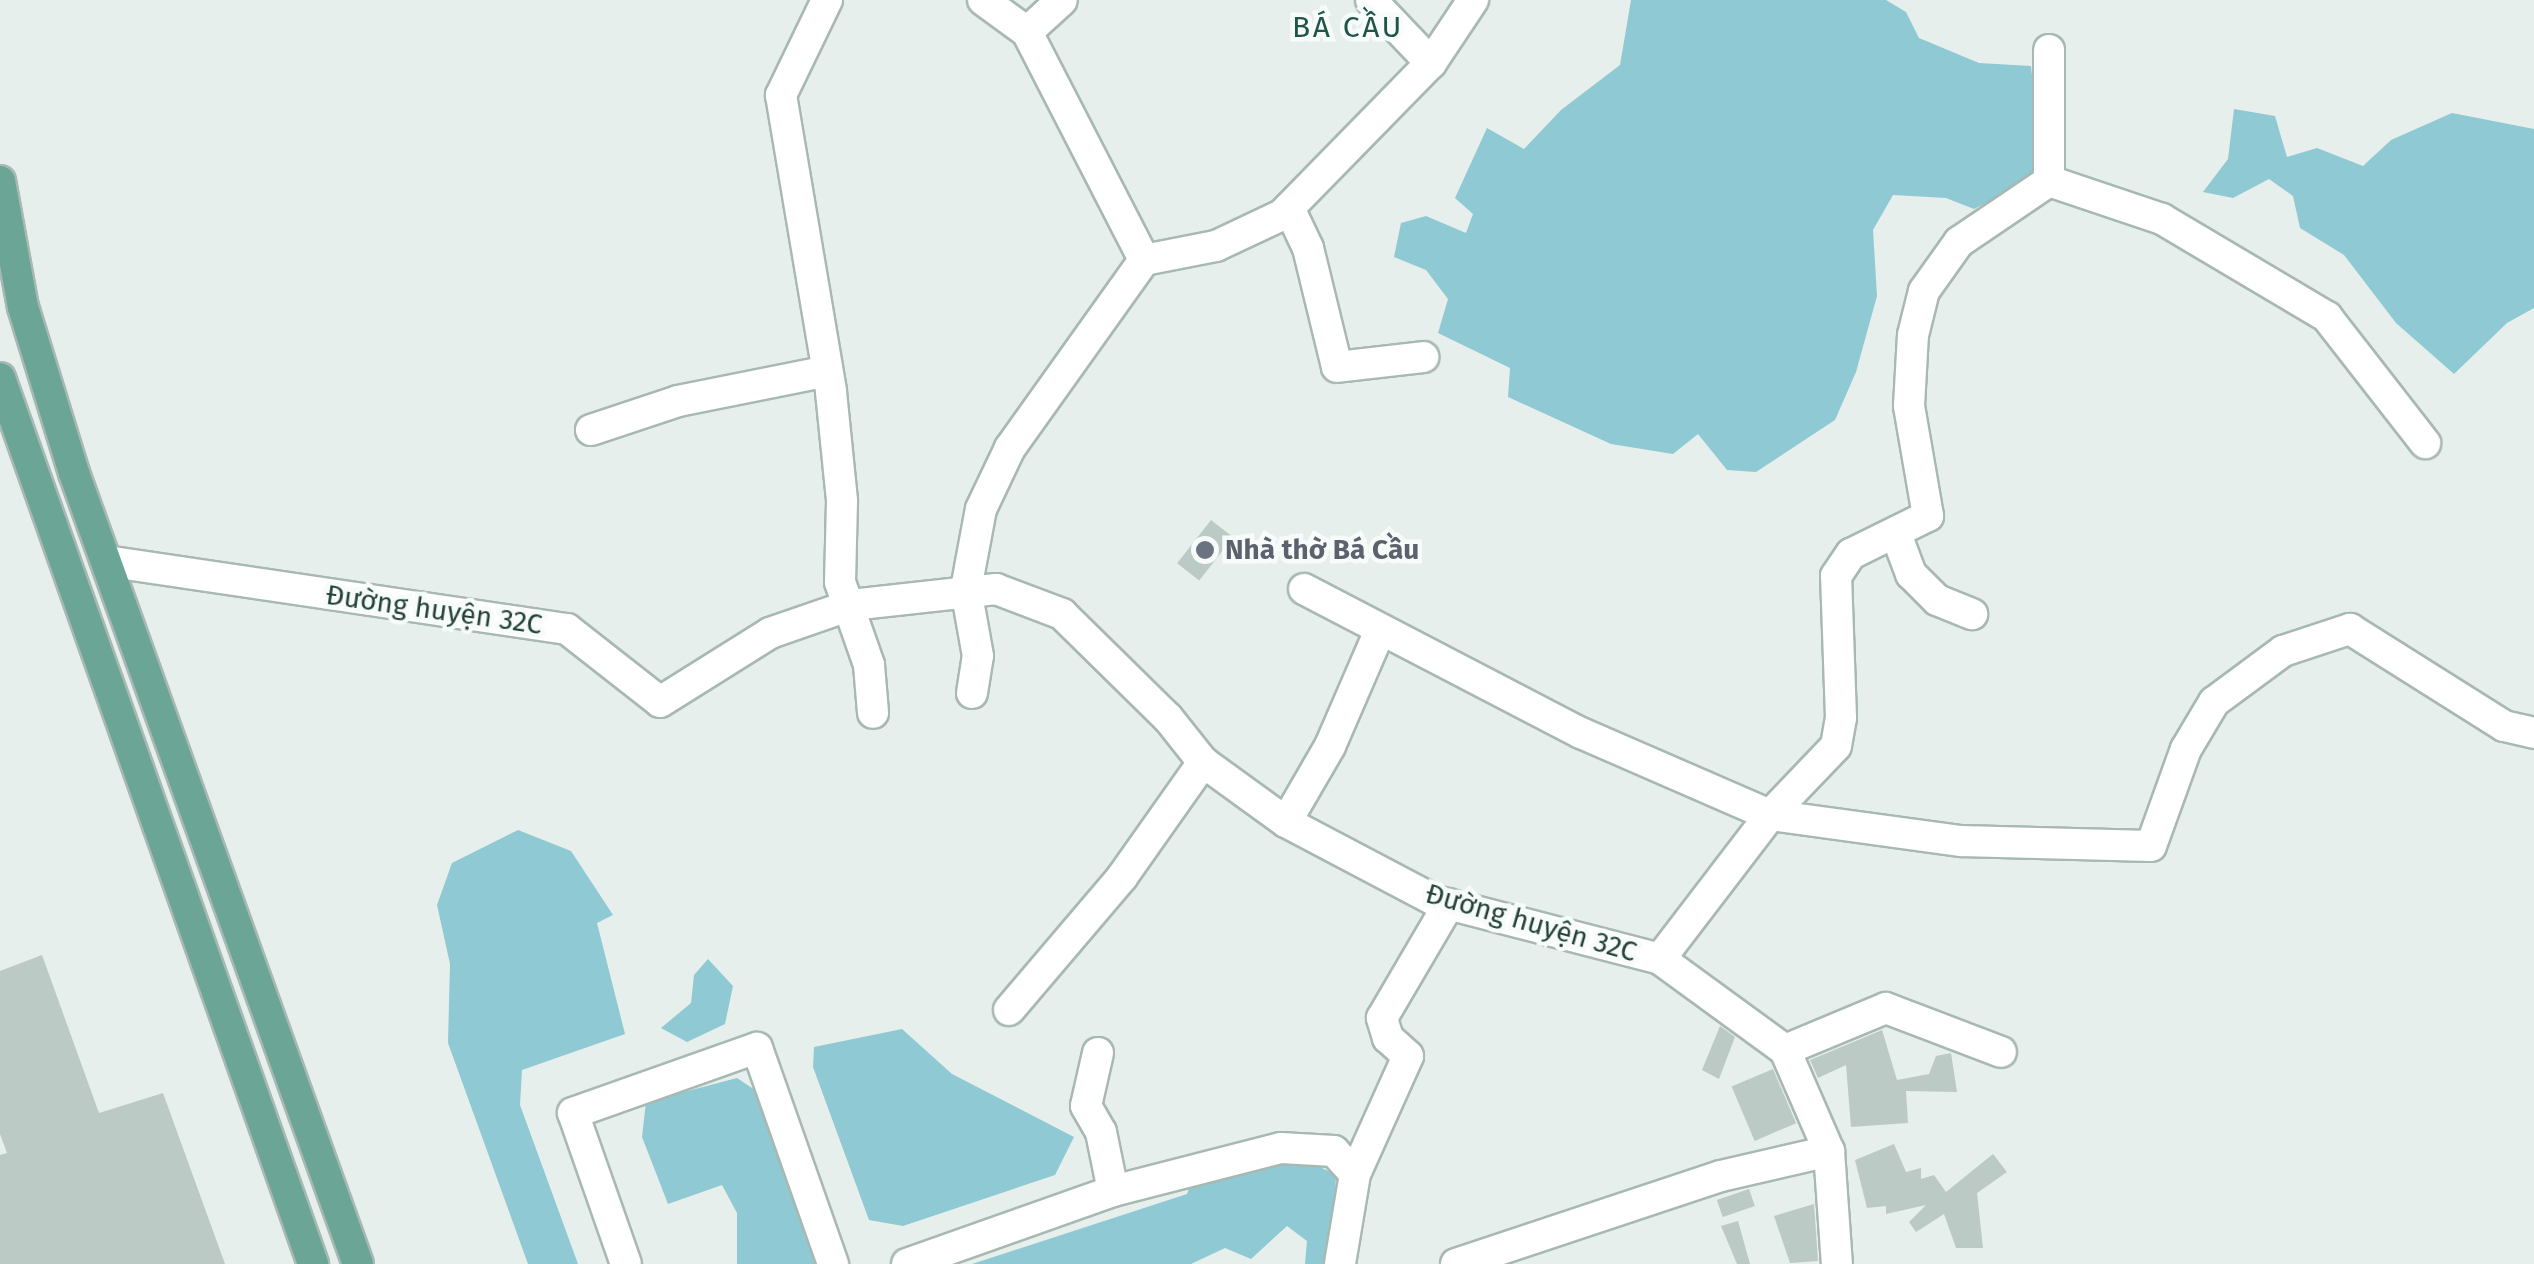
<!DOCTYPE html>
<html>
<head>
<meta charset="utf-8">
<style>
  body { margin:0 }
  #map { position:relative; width:2534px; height:1264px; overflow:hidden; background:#e6efeb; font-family:"Fira Sans",sans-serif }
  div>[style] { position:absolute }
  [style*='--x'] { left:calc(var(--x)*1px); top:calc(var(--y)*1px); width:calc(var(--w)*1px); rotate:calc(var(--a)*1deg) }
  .water>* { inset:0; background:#8ec9d4 }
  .building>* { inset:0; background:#bbcac4; transform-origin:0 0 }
  .roads { filter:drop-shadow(2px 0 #a8b8b2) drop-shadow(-2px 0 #a8b8b2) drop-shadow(0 2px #a8b8b2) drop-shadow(0 -2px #a8b8b2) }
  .minor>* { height:30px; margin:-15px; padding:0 15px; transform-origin:15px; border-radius:15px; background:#fff }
  .major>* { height:30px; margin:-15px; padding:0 15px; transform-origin:15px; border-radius:15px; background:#6aa596 }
  .dots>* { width:28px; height:28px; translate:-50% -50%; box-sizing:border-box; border:5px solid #f7fbf9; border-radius:50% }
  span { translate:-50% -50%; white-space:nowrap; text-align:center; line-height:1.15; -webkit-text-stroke:9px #f7fbf9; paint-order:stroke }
  .worship-label { font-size:28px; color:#5b616d; font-weight:700 }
  .left { translate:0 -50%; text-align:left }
  .street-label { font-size:28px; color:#24423a }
  .neighbourhood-label { font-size:30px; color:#1f5548; letter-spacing:2.5px }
</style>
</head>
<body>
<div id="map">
  <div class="water">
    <i style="clip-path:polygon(1631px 0,1886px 0,1906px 12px,1919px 38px,1979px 63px,2031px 66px,2040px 154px,2030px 181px,1974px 209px,1946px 198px,1893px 195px,1873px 230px,1877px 296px,1856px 372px,1835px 420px,1756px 472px,1727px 470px,1698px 434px,1673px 454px,1611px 444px,1508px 397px,1510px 368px,1438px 333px,1448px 299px,1426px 270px,1394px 257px,1401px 223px,1426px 216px,1466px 233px,1473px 214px,1455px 198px,1487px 128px,1524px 149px,1561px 110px,1620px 65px)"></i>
    <i style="clip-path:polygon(2234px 109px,2275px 116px,2287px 157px,2317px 148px,2363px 166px,2391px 140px,2452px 113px,2534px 129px,2534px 308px,2507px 323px,2454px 374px,2396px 323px,2344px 255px,2300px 228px,2293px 196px,2269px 179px,2233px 198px,2203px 192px,2228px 159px)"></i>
    <i style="clip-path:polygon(518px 830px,571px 851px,613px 915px,597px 923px,625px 1034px,522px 1070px,520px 1105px,578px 1264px,528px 1264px,448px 1043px,450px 964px,437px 905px,452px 863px)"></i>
    <i style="clip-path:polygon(708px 959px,733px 986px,725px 1024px,687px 1042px,661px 1028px,691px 1003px,694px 975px)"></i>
    <i style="clip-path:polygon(902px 1029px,952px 1074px,1074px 1137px,1055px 1175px,903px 1226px,869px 1220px,813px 1067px,814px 1047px)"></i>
    <i style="clip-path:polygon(737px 1078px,764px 1096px,820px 1264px,737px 1264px,737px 1213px,722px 1185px,668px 1204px,642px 1137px,646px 1102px)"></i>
    <i style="clip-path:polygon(1240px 1160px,1312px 1163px,1336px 1175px,1332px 1264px,1305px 1264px,1307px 1241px,1287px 1226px,1251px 1259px,1225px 1248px,1191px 1264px,972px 1264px,1187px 1194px,1193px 1177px)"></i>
  </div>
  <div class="building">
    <i style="left:1211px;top:520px;width:28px;height:55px;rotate:38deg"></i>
    <i style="clip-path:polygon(42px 955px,99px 1113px,163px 1093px,225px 1264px,0 1264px,0 1155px,7px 1153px,0 1134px,0 971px)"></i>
    <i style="clip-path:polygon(1720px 1026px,1735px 1037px,1719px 1079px,1702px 1070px)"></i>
    <i style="clip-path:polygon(1882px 1030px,1897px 1080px,1929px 1074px,1936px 1056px,1951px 1053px,1957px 1092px,1906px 1091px,1908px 1123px,1851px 1127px,1846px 1065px,1818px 1078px,1810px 1060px)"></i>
    <i style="left:1773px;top:1069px;width:59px;height:45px;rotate:67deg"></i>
    <i style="clip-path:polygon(1894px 1144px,1906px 1172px,1921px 1168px,1921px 1179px,1934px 1175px,1946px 1192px,1993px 1154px,2007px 1172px,1977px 1193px,1983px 1248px,1956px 1248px,1944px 1214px,1916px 1232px,1909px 1222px,1926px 1205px,1886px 1214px,1886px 1206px,1867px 1208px,1855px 1160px)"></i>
    <i style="left:1749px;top:1189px;width:18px;height:34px;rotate:71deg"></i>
    <i style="clip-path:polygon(1814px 1204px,1818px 1261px,1790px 1263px,1774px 1216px)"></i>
    <i style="clip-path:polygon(1738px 1221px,1750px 1264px,1737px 1264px,1721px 1226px)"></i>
  </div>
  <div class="roads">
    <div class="minor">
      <i style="--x:827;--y:0;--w:106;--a:115.8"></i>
      <i style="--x:781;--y:95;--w:301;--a:80.4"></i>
      <i style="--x:831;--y:392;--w:110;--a:84.2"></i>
      <i style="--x:842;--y:501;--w:81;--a:91.4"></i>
      <i style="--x:840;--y:582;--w:88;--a:70.7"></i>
      <i style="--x:869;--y:665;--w:48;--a:85.2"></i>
      <i style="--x:983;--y:0;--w:54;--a:36"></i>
      <i style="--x:1027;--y:32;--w:256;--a:62.8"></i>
      <i style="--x:1371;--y:0;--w:87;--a:46.4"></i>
      <i style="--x:1027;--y:32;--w:47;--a:-42.4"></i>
      <i style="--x:2049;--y:50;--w:131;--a:90"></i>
      <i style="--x:2049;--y:181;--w:119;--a:18.6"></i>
      <i style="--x:2162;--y:219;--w:192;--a:30.7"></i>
      <i style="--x:2327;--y:317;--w:160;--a:52.1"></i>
      <i style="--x:1289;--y:208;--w:44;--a:64.6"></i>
      <i style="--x:1308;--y:248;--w:122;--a:76.3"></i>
      <i style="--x:1337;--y:367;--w:87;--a:-6.6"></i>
      <i style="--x:591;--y:430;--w:92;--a:-18.4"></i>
      <i style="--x:678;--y:401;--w:148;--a:-11.3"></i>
      <i style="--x:1896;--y:534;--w:43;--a:69.4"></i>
      <i style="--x:1911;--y:574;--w:37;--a:45"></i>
      <i style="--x:1937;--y:600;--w:38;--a:22"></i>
      <i style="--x:106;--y:561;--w:466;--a:8.4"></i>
      <i style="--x:567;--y:629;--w:118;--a:38.1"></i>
      <i style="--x:660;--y:702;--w:130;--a:-32.1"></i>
      <i style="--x:770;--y:633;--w:86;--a:-19.1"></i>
      <i style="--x:851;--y:605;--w:146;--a:-6.3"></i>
      <i style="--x:996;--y:589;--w:71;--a:20.7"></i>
      <i style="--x:1062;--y:614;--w:148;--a:44.5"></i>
      <i style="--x:1168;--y:718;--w:56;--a:51.5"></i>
      <i style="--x:1203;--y:762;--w:102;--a:35.9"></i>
      <i style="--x:1286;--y:822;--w:170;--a:27.8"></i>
      <i style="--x:1436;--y:901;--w:231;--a:14.5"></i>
      <i style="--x:1660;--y:959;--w:155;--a:36.1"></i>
      <i style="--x:1785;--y:1050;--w:110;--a:66.5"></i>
      <i style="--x:1829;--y:1151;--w:113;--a:86"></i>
      <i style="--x:1304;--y:589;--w:312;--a:27.5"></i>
      <i style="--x:1581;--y:733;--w:206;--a:23.5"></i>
      <i style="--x:1770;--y:815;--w:193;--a:7.8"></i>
      <i style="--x:1961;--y:841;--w:190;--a:1.5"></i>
      <i style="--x:2151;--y:846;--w:103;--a:-70.2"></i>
      <i style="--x:2186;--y:749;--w:55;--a:-59.2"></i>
      <i style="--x:2214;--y:702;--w:86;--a:-36.5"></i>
      <i style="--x:2283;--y:651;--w:71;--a:-18.2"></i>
      <i style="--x:2350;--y:629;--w:182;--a:32.2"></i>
      <i style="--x:2504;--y:726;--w:31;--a:13"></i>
      <i style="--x:972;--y:693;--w:37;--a:-81"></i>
      <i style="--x:978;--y:656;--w:68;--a:-100.2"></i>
      <i style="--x:966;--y:589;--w:81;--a:-79.4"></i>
      <i style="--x:981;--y:509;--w:68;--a:-64.6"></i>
      <i style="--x:1010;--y:448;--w:231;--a:-54.5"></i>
      <i style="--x:1144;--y:260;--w:73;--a:-11"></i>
      <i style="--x:1216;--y:246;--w:73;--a:-25.2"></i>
      <i style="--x:1282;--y:215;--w:213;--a:-45.6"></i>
      <i style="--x:1431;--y:63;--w:76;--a:-56.3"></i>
      <i style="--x:1286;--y:822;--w:88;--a:-59.9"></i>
      <i style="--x:1330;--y:746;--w:123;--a:-66.6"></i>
      <i style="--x:1660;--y:959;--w:181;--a:-52.6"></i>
      <i style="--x:1770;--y:815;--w:95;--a:-46.3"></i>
      <i style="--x:1836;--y:746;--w:28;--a:-80"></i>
      <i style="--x:1841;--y:718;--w:142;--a:-92"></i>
      <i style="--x:1836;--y:576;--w:27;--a:-56"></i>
      <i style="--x:1851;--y:554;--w:86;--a:-26.3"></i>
      <i style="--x:1928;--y:516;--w:112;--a:-99.8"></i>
      <i style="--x:1909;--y:406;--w:71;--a:-86.8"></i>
      <i style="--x:1913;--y:335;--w:45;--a:-76"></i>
      <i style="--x:1924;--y:291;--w:60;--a:-54.5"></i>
      <i style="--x:1959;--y:242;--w:109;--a:-34.1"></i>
      <i style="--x:1009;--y:1010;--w:175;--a:-49.6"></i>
      <i style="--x:1122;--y:877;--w:141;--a:-54.8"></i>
      <i style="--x:1785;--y:1050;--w:109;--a:-22.6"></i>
      <i style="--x:1886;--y:1008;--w:123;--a:20.9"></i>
      <i style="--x:1098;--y:1053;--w:54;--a:102.8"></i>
      <i style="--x:1086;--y:1106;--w:30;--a:60"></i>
      <i style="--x:1101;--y:1132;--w:60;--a:78.5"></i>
      <i style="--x:1355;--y:1174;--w:129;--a:-65.8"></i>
      <i style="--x:1408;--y:1056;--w:27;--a:-138"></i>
      <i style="--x:1388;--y:1038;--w:21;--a:-107"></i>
      <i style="--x:1382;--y:1018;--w:132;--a:-59.6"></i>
      <i style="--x:626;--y:1264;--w:160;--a:-109.3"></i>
      <i style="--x:573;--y:1113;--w:195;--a:-19.5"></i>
      <i style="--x:757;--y:1048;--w:229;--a:70.6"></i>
      <i style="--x:907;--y:1264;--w:219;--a:-19.5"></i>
      <i style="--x:1113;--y:1191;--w:173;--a:-14.4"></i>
      <i style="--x:1281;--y:1148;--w:53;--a:3.2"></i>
      <i style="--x:1334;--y:1151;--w:31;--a:48"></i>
      <i style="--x:1355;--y:1174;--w:91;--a:99.5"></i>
      <i style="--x:1456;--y:1264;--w:279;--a:-18.4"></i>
      <i style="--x:1721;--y:1176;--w:111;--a:-13"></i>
    </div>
    <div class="major">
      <i style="--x:0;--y:181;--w:128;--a:79.7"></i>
      <i style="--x:23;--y:307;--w:174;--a:72.9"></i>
      <i style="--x:74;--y:473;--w:840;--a:70.25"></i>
      <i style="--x:0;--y:378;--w:940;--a:70.54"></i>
    </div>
  </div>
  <div class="dots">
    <i style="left:1205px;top:550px;background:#6b7280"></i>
  </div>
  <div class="worship-label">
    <span class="left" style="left:1225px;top:550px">Nhà thờ Bá Cầu</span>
  </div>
  <div class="street-label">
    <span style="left:434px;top:610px;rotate:8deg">Đường huyện 32C</span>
    <span style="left:1531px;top:923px;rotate:16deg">Đường huyện 32C</span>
  </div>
  <div class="neighbourhood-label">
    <span style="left:1348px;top:27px">BÁ CẦU</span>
  </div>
</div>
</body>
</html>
